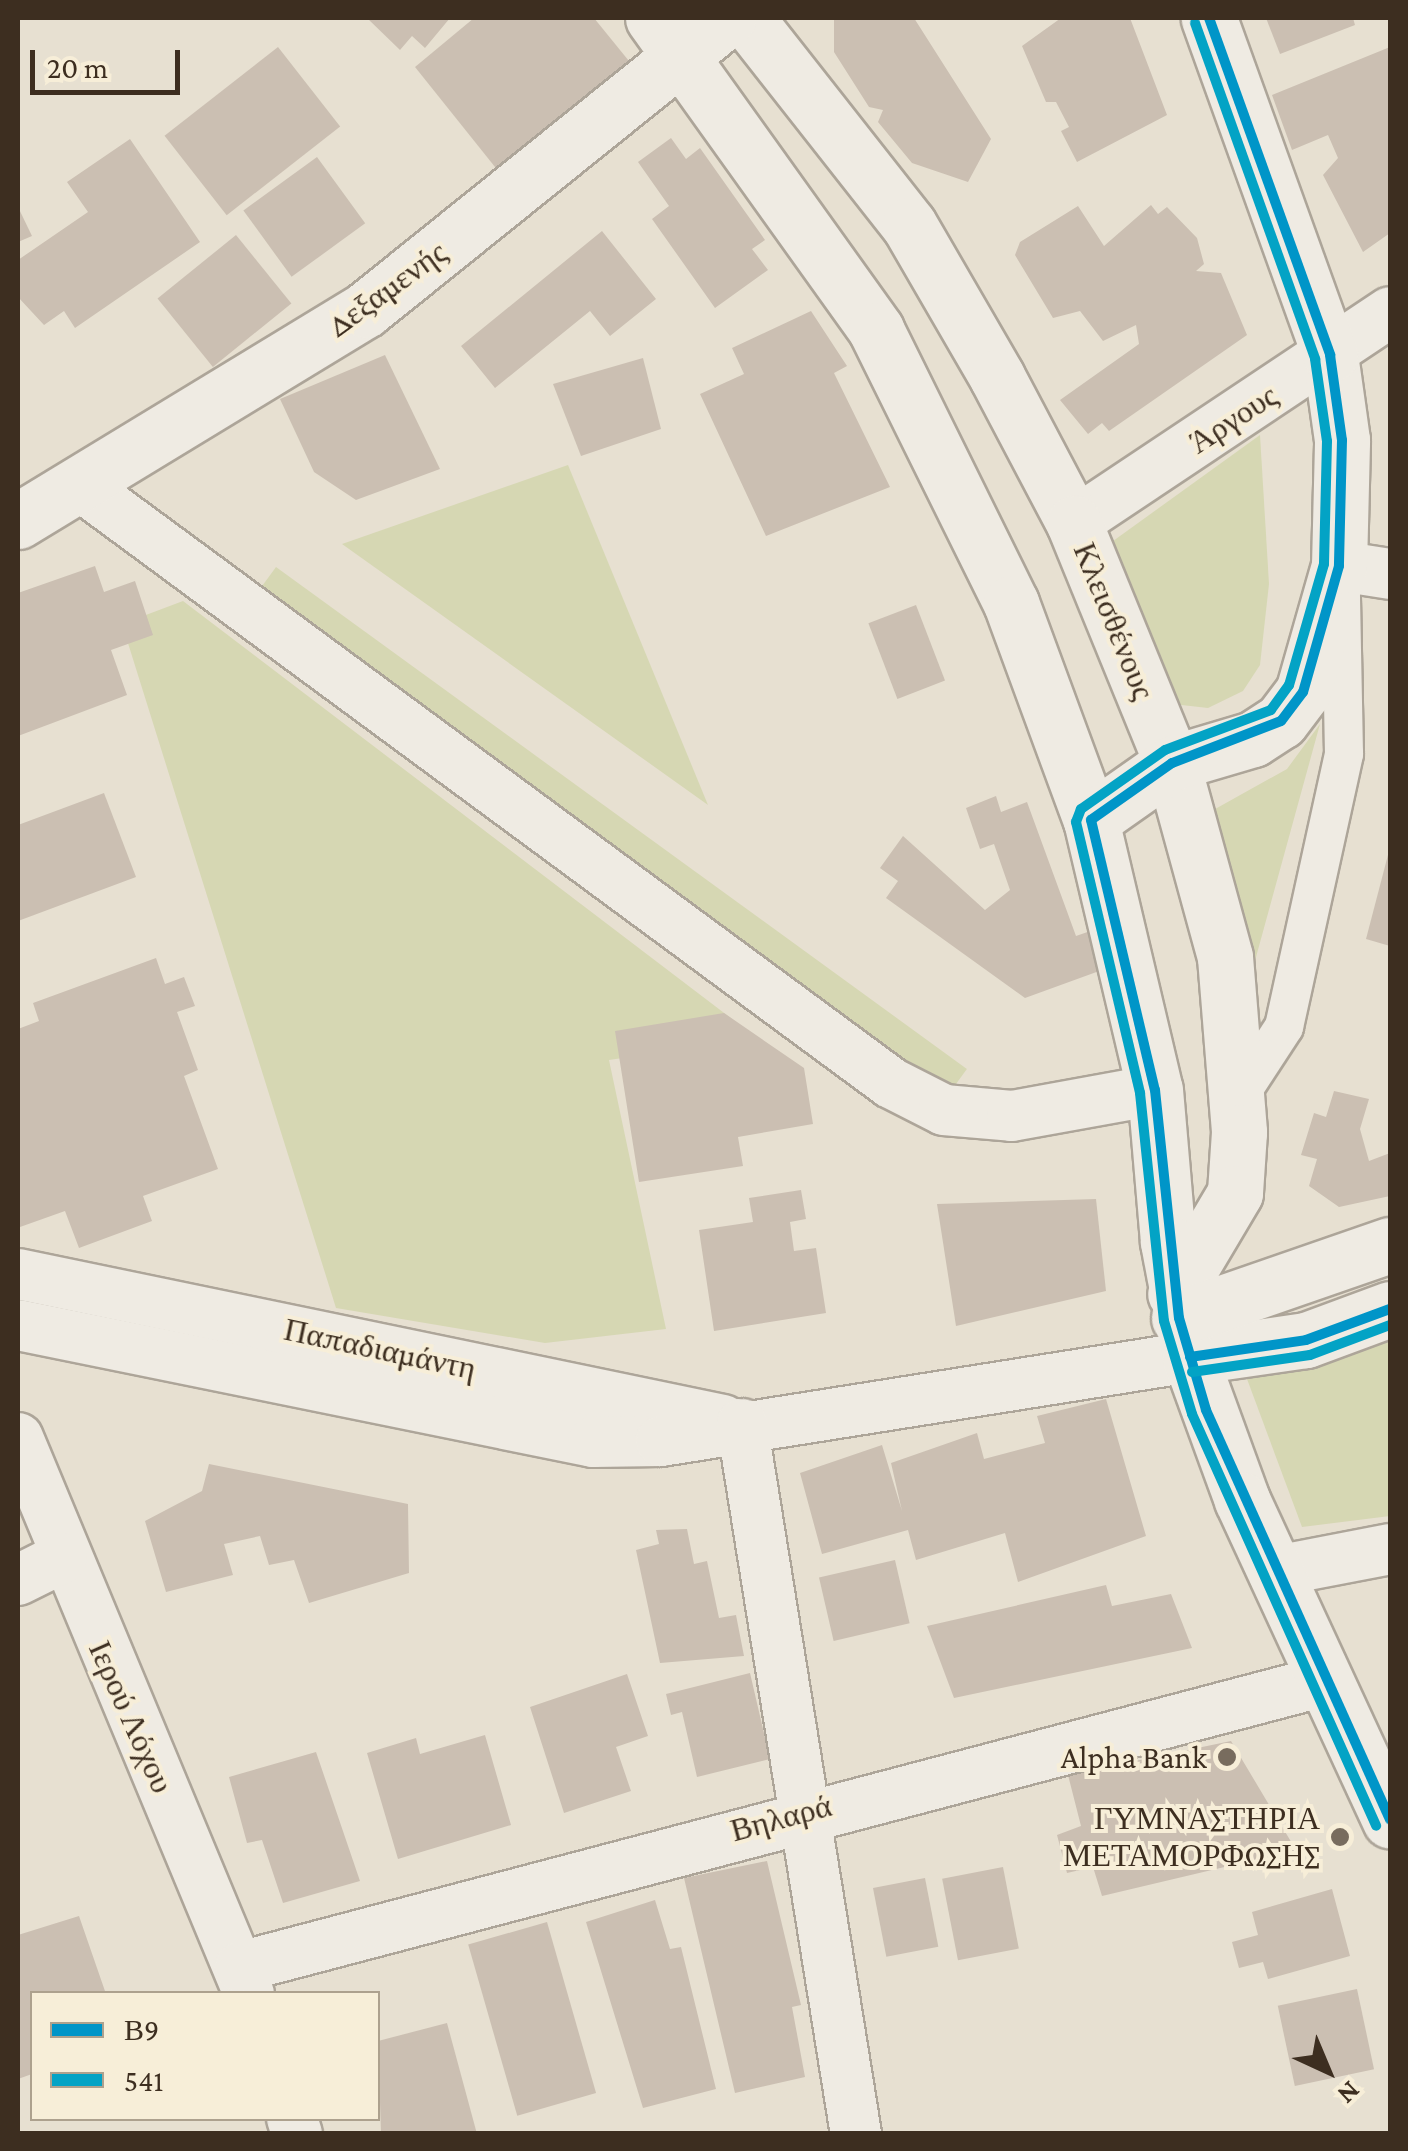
<!DOCTYPE html>
<html>
<head>
<meta charset="utf-8">
<style>
  body { margin:0 }
  #map { position:relative; width:1408px; height:2151px; overflow:hidden; background:#e7e0d1; font-family:"Crimson Pro",serif }
  div>[style] { position:absolute }
  [style*='--x'] { left:calc(var(--x)*1px); top:calc(var(--y)*1px); width:calc(var(--w)*1px); rotate:calc(var(--a)*1deg) }
  .green>* { inset:0; background:#d6d7b3; transform-origin:0 0 }
  .building>* { inset:0; background:#cbbfb2; transform-origin:0 0 }
  .roads { filter:drop-shadow(2px 0 #ada599) drop-shadow(-2px 0 #ada599) drop-shadow(0 2px #ada599) drop-shadow(0 -2px #ada599) }
  .pedestrian>* { height:38px; margin:-19px; padding:0 19px; transform-origin:19px; border-radius:19px; background:#efebe3 }
  .minor>* { height:50px; margin:-25px; padding:0 25px; transform-origin:25px; border-radius:25px; background:#efebe3 }
  .tertiary>* { height:55px; margin:-27.5px; padding:0 27.5px; transform-origin:27.5px; border-radius:27.5px; background:#efebe3 }
  .secondary>* { height:55px; margin:-27.5px; padding:0 27.5px; transform-origin:27.5px; border-radius:27.5px; background:#efebe3 }
  .bus-1>* { height:10px; margin:-5px; padding:0 5px; transform-origin:5px; border-radius:5px; background:#0095c8 }
  .bus-2>* { height:10px; margin:-5px; padding:0 5px; transform-origin:5px; border-radius:5px; background:#03a3c5 }
  .dots>* { width:28px; height:28px; translate:-50% -50%; box-sizing:border-box; border:5px solid #f7eed8; border-radius:50% }
  span { translate:-50% -50%; white-space:nowrap; text-align:center; line-height:1.15; -webkit-text-stroke:8px #f7eed8; paint-order:stroke }
  .street-label { font-size:32px; color:#3d2e20 }
  .poi-label { font-size:32px; color:#3d2e20 }
  .right { translate:-100% -50%; text-align:right }
  .frame { position:absolute; inset:0; border:20px solid #3d2e20; pointer-events:none }
  .legend { position:absolute; left:30px; top:1991px; width:350px; height:130px; box-sizing:border-box; background:#f7eed8; border:2px solid #ada18e; margin:0; padding:12px 18px; list-style:none; font-size:30px; color:#3d2e20 }
  .legend li { display:flex; align-items:center; gap:20px; height:50px }
  .legend b { width:50px; border:2px solid #ada18e }
  .north { position:absolute; left:1278px; top:2021px; width:100px; height:100px; -webkit-text-stroke:8px #f7eed8; paint-order:stroke; rotate:136deg; font-size:28px; font-weight:700; line-height:40px; text-align:center; color:#3d2e20 }
  .north::after { content:''; display:block; margin:auto; width:35px; height:45px; background:#3d2e20; clip-path:polygon(50% 0,100% 100%,50% 72%,0 100%) }
  .scale { position:absolute; left:30px; top:50px; width:150px; height:45px; box-sizing:border-box; border:5px solid #3d2e20; border-top:0; padding-left:12px; font-size:30px; line-height:35px; white-space:nowrap; color:#3d2e20; -webkit-text-stroke:8px #f7eed8; paint-order:stroke }
</style>
</head>
<body>
<div id="map">
  <div class="green">
    <i style="clip-path:polygon(1260px 435px,1269px 584px,1260px 665px,1243px 691px,1208px 708px,1164px 703px,1102px 549px)"></i>
    <i style="clip-path:polygon(568px 465px,708px 805px,342px 544px)"></i>
    <i style="left:276px;top:567px;width:854px;height:36px;rotate:36deg"></i>
    <i style="clip-path:polygon(183px 601px,757px 1038px,609px 1060px,666px 1329px,545px 1343px,336px 1308px,122px 624px)"></i>
    <i style="clip-path:polygon(1320px 724px,1253px 968px,1208px 813px,1287px 769px)"></i>
    <i style="clip-path:polygon(1390px 1327px,1390px 1516px,1302px 1527px,1247px 1379px)"></i>
  </div>
  <div class="building">
    <i style="clip-path:polygon(367px 18px,450px 18px,425px 48px,412px 36px,400px 50px)"></i>
    <i style="clip-path:polygon(474px 18px,594px 18px,633px 66px,499px 172px,415px 67px)"></i>
    <i style="clip-path:polygon(834px 18px,914px 18px,991px 139px,968px 182px,912px 163px,878px 122px,883px 110px,869px 107px,834px 52px)"></i>
    <i style="clip-path:polygon(1061px 18px,1130px 18px,1167px 115px,1077px 162px,1061px 131px,1069px 127px,1056px 102px,1046px 102px,1022px 46px)"></i>
    <i style="clip-path:polygon(1266px 18px,1353px 18px,1355px 25px,1280px 54px)"></i>
    <i style="left:278px;top:47px;width:101px;height:144px;rotate:52deg"></i>
    <i style="clip-path:polygon(1390px 47px,1390px 233px,1363px 252px,1323px 175px,1338px 158px,1328px 135px,1292px 150px,1272px 95px)"></i>
    <i style="clip-path:polygon(671px 138px,686px 159px,700px 148px,765px 240px,752px 249px,768px 270px,715px 308px,652px 219px,669px 206px,638px 162px)"></i>
    <i style="clip-path:polygon(130px 139px,200px 242px,75px 328px,64px 311px,44px 325px,18px 297px,18px 260px,88px 212px,67px 182px)"></i>
    <i style="left:317px;top:157px;width:82px;height:91px;rotate:54deg"></i>
    <i style="clip-path:polygon(1151px 205px,1158px 214px,1167px 207px,1197px 238px,1204px 264px,1196px 271px,1221px 273px,1247px 335px,1109px 431px,1102px 423px,1088px 434px,1060px 400px,1139px 344px,1136px 325px,1103px 341px,1080px 311px,1053px 318px,1015px 255px,1020px 242px,1078px 206px,1104px 246px)"></i>
    <i style="clip-path:polygon(18px 207px,32px 236px,18px 242px)"></i>
    <i style="clip-path:polygon(602px 231px,656px 299px,610px 336px,590px 311px,495px 388px,461px 346px)"></i>
    <i style="left:236px;top:235px;width:88px;height:101px;rotate:51deg"></i>
    <i style="clip-path:polygon(811px 311px,847px 366px,834px 373px,890px 487px,766px 536px,700px 394px,744px 374px,732px 348px)"></i>
    <i style="clip-path:polygon(385px 355px,440px 469px,356px 500px,314px 472px,280px 399px)"></i>
    <i style="clip-path:polygon(643px 358px,661px 429px,581px 456px,553px 384px)"></i>
    <i style="clip-path:polygon(95px 566px,104px 592px,135px 581px,153px 635px,111px 650px,127px 695px,18px 736px,18px 593px)"></i>
    <i style="left:916px;top:605px;width:81px;height:51px;rotate:69deg"></i>
    <i style="clip-path:polygon(104px 793px,136px 877px,18px 921px,18px 825px)"></i>
    <i style="clip-path:polygon(996px 796px,1001px 812px,1027px 802px,1076px 936px,1099px 928px,1113px 966px,1025px 998px,886px 898px,898px 881px,880px 868px,903px 836px,985px 910px,1010px 890px,994px 844px,980px 849px,966px 808px)"></i>
    <i style="clip-path:polygon(1389px 851px,1390px 851px,1390px 946px,1366px 939px)"></i>
    <i style="clip-path:polygon(156px 958px,165px 984px,184px 977px,195px 1006px,177px 1012px,198px 1070px,184px 1076px,218px 1169px,143px 1196px,152px 1221px,79px 1248px,65px 1211px,20px 1227px,18px 1029px,39px 1021px,33px 1003px)"></i>
    <i style="clip-path:polygon(724px 1013px,804px 1068px,813px 1124px,738px 1137px,743px 1166px,639px 1182px,615px 1031px)"></i>
    <i style="clip-path:polygon(1334px 1091px,1369px 1099px,1360px 1129px,1369px 1161px,1390px 1153px,1390px 1196px,1339px 1207px,1309px 1186px,1317px 1159px,1301px 1155px,1314px 1113px,1326px 1117px)"></i>
    <i style="clip-path:polygon(801px 1190px,806px 1219px,790px 1222px,794px 1251px,816px 1248px,826px 1313px,714px 1331px,699px 1230px,753px 1222px,749px 1198px)"></i>
    <i style="clip-path:polygon(1096px 1199px,1106px 1291px,956px 1326px,937px 1204px)"></i>
    <i style="clip-path:polygon(1106px 1399px,1146px 1536px,1018px 1582px,1005px 1533px,916px 1560px,908px 1530px,822px 1554px,800px 1473px,882px 1445px,902px 1511px,891px 1463px,977px 1433px,984px 1459px,1045px 1443px,1037px 1416px)"></i>
    <i style="clip-path:polygon(209px 1464px,408px 1504px,409px 1573px,309px 1603px,294px 1560px,269px 1565px,260px 1536px,224px 1544px,233px 1575px,166px 1592px,145px 1521px,202px 1491px)"></i>
    <i style="clip-path:polygon(687px 1529px,694px 1564px,707px 1561px,719px 1618px,736px 1615px,744px 1656px,660px 1663px,636px 1550px,659px 1544px,656px 1530px)"></i>
    <i style="left:895px;top:1560px;width:65px;height:78px;rotate:77deg"></i>
    <i style="clip-path:polygon(1106px 1585px,1112px 1606px,1171px 1594px,1192px 1648px,954px 1698px,927px 1626px)"></i>
    <i style="clip-path:polygon(750px 1673px,770px 1759px,697px 1777px,682px 1712px,671px 1715px,666px 1694px)"></i>
    <i style="clip-path:polygon(627px 1674px,648px 1736px,616px 1747px,631px 1791px,564px 1813px,530px 1707px)"></i>
    <i style="clip-path:polygon(485px 1735px,511px 1825px,398px 1859px,367px 1753px,416px 1738px,420px 1754px)"></i>
    <i style="clip-path:polygon(1231px 1741px,1296px 1850px,1102px 1896px,1093px 1867px,1067px 1873px,1057px 1835px,1081px 1826px,1068px 1775px)"></i>
    <i style="clip-path:polygon(316px 1752px,360px 1881px,283px 1903px,262px 1840px,247px 1843px,229px 1777px)"></i>
    <i style="clip-path:polygon(767px 1861px,801px 2005px,792px 2007px,805px 2077px,735px 2093px,684px 1878px)"></i>
    <i style="left:1003px;top:1867px;width:83px;height:62px;rotate:79deg"></i>
    <i style="left:925px;top:1878px;width:70px;height:53px;rotate:79deg"></i>
    <i style="clip-path:polygon(1332px 1889px,1350px 1956px,1268px 1979px,1263px 1962px,1239px 1968px,1232px 1942px,1258px 1935px,1252px 1912px)"></i>
    <i style="clip-path:polygon(655px 1900px,670px 1949px,681px 1947px,716px 2089px,643px 2108px,586px 1922px)"></i>
    <i style="clip-path:polygon(79px 1916px,106px 1994px,32px 1994px,32px 2074px,18px 2079px,18px 1935px)"></i>
    <i style="left:547px;top:1922px;width:178px;height:82px;rotate:74deg"></i>
    <i style="left:1357px;top:1989px;width:82px;height:81px;rotate:78deg"></i>
    <i style="clip-path:polygon(447px 2023px,477px 2134px,381px 2134px,378px 2041px)"></i>
  </div>
  <div class="roads">
    <div class="pedestrian">
      <i style="--x:1237;--y:1099;--w:86;--a:-56.9"></i>
      <i style="--x:1284;--y:1027;--w:280;--a:-77.6"></i>
      <i style="--x:1344;--y:754;--w:162;--a:-91.1"></i>
    </div>
    <div class="minor">
      <i style="--x:81;--y:486;--w:1006;--a:36.39"></i>
      <i style="--x:891;--y:1083;--w:59;--a:27"></i>
      <i style="--x:944;--y:1110;--w:68;--a:5"></i>
      <i style="--x:1012;--y:1116;--w:145;--a:-10.3"></i>
      <i style="--x:1074;--y:523;--w:380;--a:-33.7"></i>
      <i style="--x:1339;--y:566;--w:52;--a:8.9"></i>
      <i style="--x:18;--y:1274;--w:720;--a:11.7"></i>
      <i style="--x:18;--y:1325;--w:587;--a:11.5"></i>
      <i style="--x:593;--y:1442;--w:68;--a:-0.8"></i>
      <i style="--x:661;--y:1441;--w:536;--a:-9.02"></i>
      <i style="--x:742;--y:1424;--w:719;--a:80.88"></i>
      <i style="--x:18;--y:1438;--w:602;--a:67.44"></i>
      <i style="--x:1276;--y:1571;--w:116;--a:-10.9"></i>
      <i style="--x:18;--y:1580;--w:49;--a:-26.6"></i>
      <i style="--x:240;--y:1967;--w:1121;--a:-14.78"></i>
      <i style="--x:292;--y:2118;--w:17;--a:73"></i>
    </div>
    <div class="tertiary">
      <i style="--x:653;--y:18;--w:384;--a:54.4"></i>
      <i style="--x:876;--y:330;--w:305;--a:63.7"></i>
      <i style="--x:1011;--y:603;--w:231;--a:69.8"></i>
      <i style="--x:1091;--y:820;--w:277;--a:76.7"></i>
      <i style="--x:1155;--y:1090;--w:153;--a:85.1"></i>
      <i style="--x:1168;--y:1242;--w:117;--a:79.2"></i>
      <i style="--x:746;--y:18;--w:263;--a:51.8"></i>
      <i style="--x:909;--y:225;--w:176;--a:59.9"></i>
      <i style="--x:997;--y:377;--w:165;--a:62.2"></i>
      <i style="--x:1074;--y:523;--w:259;--a:67.8"></i>
      <i style="--x:1172;--y:763;--w:201;--a:74.7"></i>
      <i style="--x:1225;--y:957;--w:176;--a:85.4"></i>
      <i style="--x:1239;--y:1132;--w:61;--a:93.8"></i>
      <i style="--x:1235;--y:1193;--w:117;--a:120.7"></i>
      <i style="--x:1091;--y:820;--w:99;--a:-35.1"></i>
      <i style="--x:1172;--y:763;--w:84;--a:-16.5"></i>
      <i style="--x:1253;--y:739;--w:33;--a:-33"></i>
      <i style="--x:1281;--y:721;--w:36;--a:-53"></i>
      <i style="--x:1303;--y:692;--w:131;--a:-74.1"></i>
      <i style="--x:1339;--y:566;--w:126;--a:-88.6"></i>
      <i style="--x:1342;--y:440;--w:86;--a:-98"></i>
      <i style="--x:1330;--y:355;--w:358;--a:-109.8"></i>
    </div>
    <div class="secondary">
      <i style="--x:18;--y:521;--w:406;--a:-31.3"></i>
      <i style="--x:365;--y:310;--w:466;--a:-38.8"></i>
      <i style="--x:1390;--y:1309;--w:90;--a:159.7"></i>
      <i style="--x:1306;--y:1340;--w:117;--a:171.7"></i>
      <i style="--x:1190;--y:1357;--w:152;--a:70"></i>
      <i style="--x:1242;--y:1500;--w:353;--a:65.2"></i>
      <i style="--x:1179;--y:1318;--w:223;--a:-19.1"></i>
    </div>
  </div>
  <div class="bus-1">
    <i style="--x:1209;--y:18;--w:358;--a:70.2"></i>
    <i style="--x:1330;--y:355;--w:86;--a:82"></i>
    <i style="--x:1342;--y:440;--w:126;--a:91.4"></i>
    <i style="--x:1339;--y:566;--w:131;--a:105.9"></i>
    <i style="--x:1303;--y:692;--w:36;--a:127"></i>
    <i style="--x:1281;--y:721;--w:117;--a:158.9"></i>
    <i style="--x:1172;--y:763;--w:99;--a:144.9"></i>
    <i style="--x:1091;--y:820;--w:277;--a:76.7"></i>
    <i style="--x:1155;--y:1090;--w:229;--a:84"></i>
    <i style="--x:1179;--y:1318;--w:96;--a:73.6"></i>
    <i style="--x:1206;--y:1410;--w:449;--a:65.8"></i>
    <i style="--x:1190;--y:1357;--w:117;--a:-8.3"></i>
    <i style="--x:1306;--y:1340;--w:90;--a:-20.3"></i>
  </div>
  <div class="bus-2">
    <i style="--x:1195;--y:23;--w:357;--a:70.3"></i>
    <i style="--x:1315;--y:359;--w:83;--a:81.7"></i>
    <i style="--x:1327;--y:441;--w:123;--a:91.4"></i>
    <i style="--x:1324;--y:564;--w:126;--a:106.1"></i>
    <i style="--x:1289;--y:685;--w:31;--a:126"></i>
    <i style="--x:1271;--y:710;--w:113;--a:159.3"></i>
    <i style="--x:1165;--y:750;--w:103;--a:144.9"></i>
    <i style="--x:1081;--y:809;--w:14;--a:111"></i>
    <i style="--x:1076;--y:822;--w:278;--a:76.7"></i>
    <i style="--x:1140;--y:1093;--w:229;--a:84"></i>
    <i style="--x:1164;--y:1321;--w:97;--a:73.2"></i>
    <i style="--x:1192;--y:1414;--w:451;--a:65.9"></i>
    <i style="--x:1192;--y:1372;--w:119;--a:-8.2"></i>
    <i style="--x:1310;--y:1355;--w:85;--a:-20.6"></i>
  </div>
  <div class="dots">
    <i style="left:1227px;top:1757px;background:#786c5e"></i>
    <i style="left:1340px;top:1837px;background:#786c5e"></i>
  </div>
  <div class="street-label">
    <span style="left:387px;top:289px;rotate:-36deg">Δεξαμενής</span>
    <span style="left:1233px;top:419px;rotate:-33deg">Άργους</span>
    <span style="left:1114px;top:621px;rotate:68deg">Κλεισθένους</span>
    <span style="left:380px;top:1349px;rotate:12deg">Παπαδιαμάντη</span>
    <span style="left:131px;top:1717px;rotate:66deg">Ιερού Λόχου</span>
    <span style="left:781px;top:1818px;rotate:-15deg">Βηλαρά</span>
  </div>
  <div class="poi-label">
    <span class="right" style="left:1207px;top:1757px">Alpha Bank</span>
    <span class="right" style="left:1320px;top:1837px">ΓΥΜΝΑΣΤΗΡΙΑ<br>ΜΕΤΑΜΟΡΦΩΣΗΣ</span>
  </div>
  <div class="frame"></div>
  <ul class="legend">
  <li><b style="height:12px;background:#0095c8"></b>Β9</li>
  <li><b style="height:12px;background:#03a3c5"></b>541</li>
  </ul>
  <div class="north">N</div>
  <div class="scale">20 m</div>
</div>
</body>
</html>
